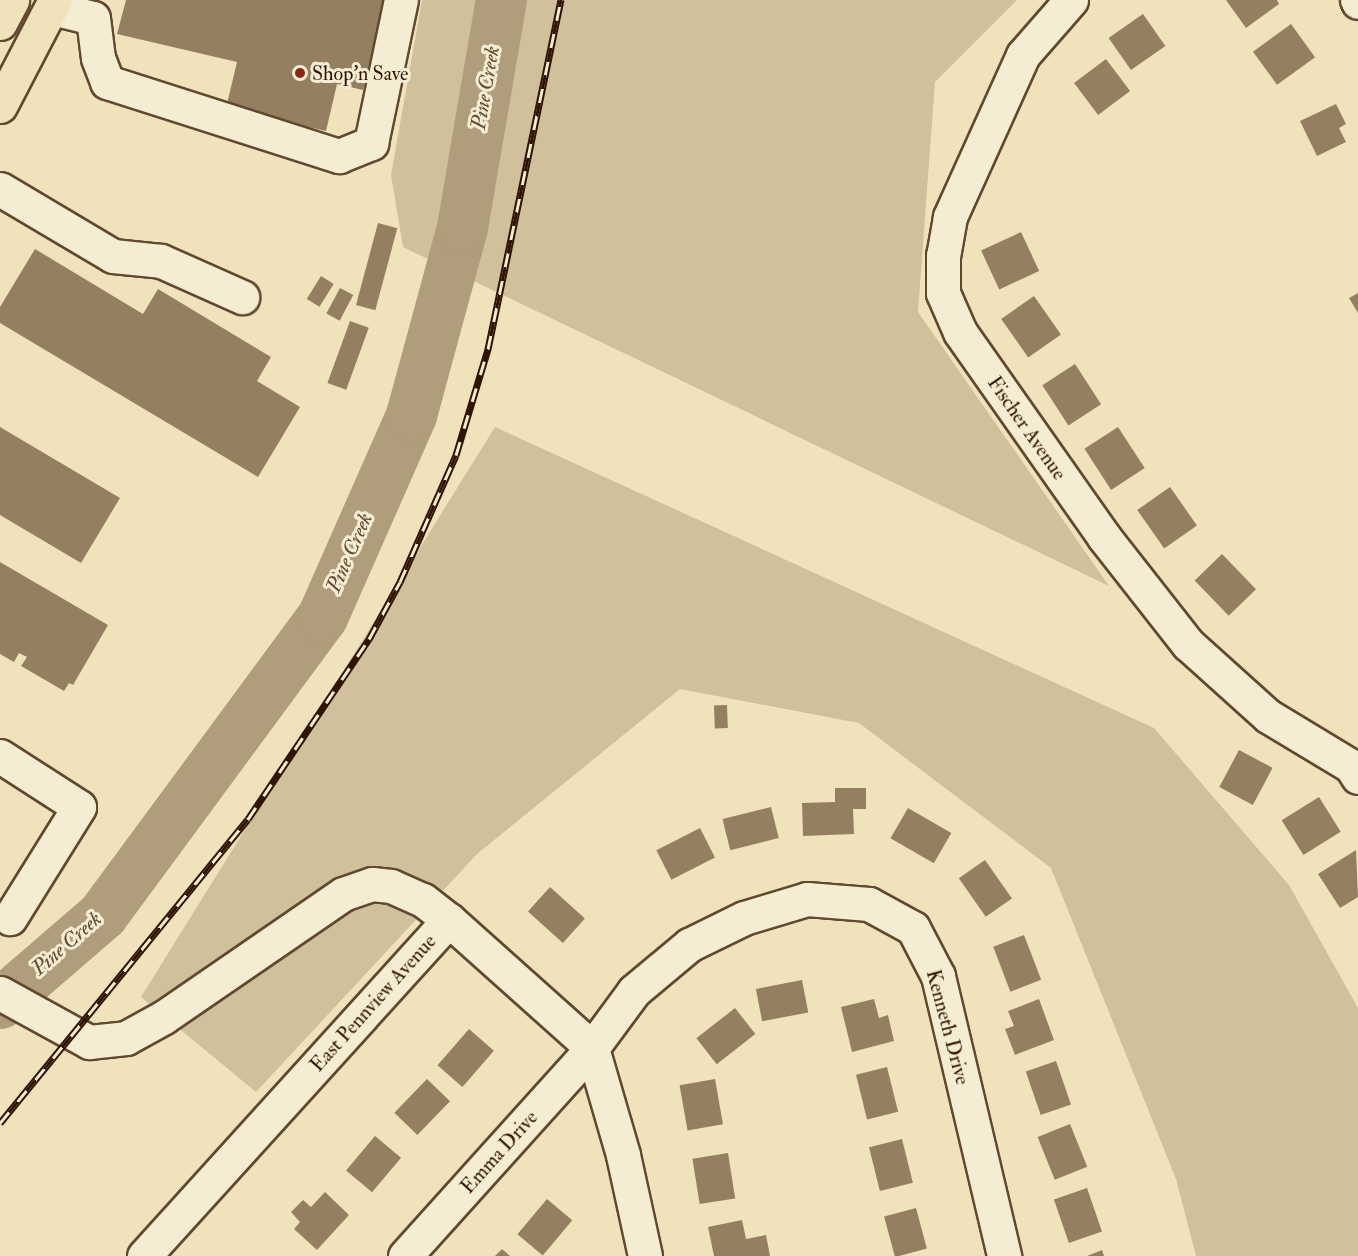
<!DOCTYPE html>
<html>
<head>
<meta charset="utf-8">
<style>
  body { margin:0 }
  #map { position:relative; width:1358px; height:1256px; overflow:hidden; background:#f0e3bb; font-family:"IM FELL Double Pica",serif }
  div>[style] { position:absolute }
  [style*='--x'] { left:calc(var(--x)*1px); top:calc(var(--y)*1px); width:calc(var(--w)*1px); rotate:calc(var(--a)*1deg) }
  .green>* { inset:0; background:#d0c09b }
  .river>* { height:51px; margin:-25.5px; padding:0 25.5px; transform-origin:25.5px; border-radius:25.5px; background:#af9d7b }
  .building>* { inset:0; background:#948061; transform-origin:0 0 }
  .roads { filter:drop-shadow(2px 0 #61482f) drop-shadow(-2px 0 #61482f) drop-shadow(0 2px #61482f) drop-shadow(0 -2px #61482f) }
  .minor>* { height:33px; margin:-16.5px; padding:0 16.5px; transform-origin:16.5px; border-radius:16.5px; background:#f5edd3 }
  .highway>* { height:33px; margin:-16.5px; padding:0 16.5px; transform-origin:16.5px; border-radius:16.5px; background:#f0e3bb }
  .rail>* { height:7px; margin-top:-3.5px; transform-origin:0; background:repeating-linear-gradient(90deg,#f5edd3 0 14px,#311400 0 28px); box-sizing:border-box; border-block:2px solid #311400 }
  .dots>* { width:16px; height:16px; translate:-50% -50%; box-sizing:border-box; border:3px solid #f5edd3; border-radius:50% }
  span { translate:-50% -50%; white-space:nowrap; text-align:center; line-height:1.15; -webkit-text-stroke:6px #f5edd3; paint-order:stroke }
  .poi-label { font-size:20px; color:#311400 }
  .left { translate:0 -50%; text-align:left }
  .street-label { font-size:20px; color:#311400 }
  .water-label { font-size:21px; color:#634b31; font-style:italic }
</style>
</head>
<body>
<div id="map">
  <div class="green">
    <i style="clip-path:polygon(422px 0,1017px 0,935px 82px,918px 312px,1109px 586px,403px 247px,391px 175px)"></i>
    <i style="clip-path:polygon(495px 427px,1154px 728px,1289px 885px,1358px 1008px,1358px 1256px,1196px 1256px,1176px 1179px,1051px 868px,859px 723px,680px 689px,477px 854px,256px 1092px,141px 997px)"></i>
  </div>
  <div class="river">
    <i style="--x:0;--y:1003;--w:135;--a:-40.8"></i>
    <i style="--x:102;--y:915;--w:370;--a:-53.6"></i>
    <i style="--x:322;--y:617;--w:221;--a:-66.2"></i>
    <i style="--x:411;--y:415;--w:195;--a:-74.8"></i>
    <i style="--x:462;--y:227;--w:230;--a:-80.3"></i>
  </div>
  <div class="building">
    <i style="clip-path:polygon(126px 0,384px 0,363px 90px,337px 84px,326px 131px,226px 108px,237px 62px,117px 34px)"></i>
    <i style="clip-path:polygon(1226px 0,1277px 0,1279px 4px,1246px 28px)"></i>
    <i style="left:1143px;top:14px;width:39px;height:42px;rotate:55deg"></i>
    <i style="left:1291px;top:24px;width:41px;height:47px;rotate:54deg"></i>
    <i style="left:1106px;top:59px;width:40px;height:40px;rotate:53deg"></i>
    <i style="clip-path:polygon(1336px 104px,1346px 124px,1339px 128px,1346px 142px,1317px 156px,1300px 121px)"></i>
    <i style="left:378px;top:223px;width:20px;height:85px;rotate:15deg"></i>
    <i style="left:1021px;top:232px;width:43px;height:44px;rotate:65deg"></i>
    <i style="clip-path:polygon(35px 249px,143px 314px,158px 289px,271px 357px,257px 381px,300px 407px,258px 477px,0 323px,0 307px)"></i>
    <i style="left:321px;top:276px;width:15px;height:27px;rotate:32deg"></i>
    <i style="left:340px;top:288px;width:15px;height:29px;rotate:28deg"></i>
    <i style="clip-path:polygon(1358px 293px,1358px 313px,1349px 298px)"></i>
    <i style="left:1034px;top:296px;width:47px;height:40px;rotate:55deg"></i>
    <i style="left:350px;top:321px;width:20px;height:66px;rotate:20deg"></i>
    <i style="left:1075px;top:364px;width:48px;height:39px;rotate:57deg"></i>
    <i style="clip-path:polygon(0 427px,120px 498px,81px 563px,0 515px)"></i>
    <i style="left:1118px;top:427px;width:49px;height:40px;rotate:57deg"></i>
    <i style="left:1170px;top:487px;width:47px;height:40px;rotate:55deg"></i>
    <i style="left:1222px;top:554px;width:49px;height:38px;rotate:46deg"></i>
    <i style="clip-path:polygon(0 562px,108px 625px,73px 685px,69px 683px,64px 691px,21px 666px,27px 657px,19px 653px,14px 662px,0 654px)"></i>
    <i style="left:727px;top:705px;width:23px;height:13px;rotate:88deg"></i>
    <i style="left:1239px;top:750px;width:38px;height:42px;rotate:28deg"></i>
    <i style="clip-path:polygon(835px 788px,866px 788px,866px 809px,853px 809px,854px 834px,803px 836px,802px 803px,835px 802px)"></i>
    <i style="left:1319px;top:797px;width:41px;height:44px;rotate:58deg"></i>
    <i style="left:771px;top:807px;width:32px;height:50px;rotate:76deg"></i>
    <i style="left:908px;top:808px;width:50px;height:35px;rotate:30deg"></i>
    <i style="left:700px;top:828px;width:33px;height:49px;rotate:63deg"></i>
    <i style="clip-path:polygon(1356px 850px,1358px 897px,1340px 908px,1318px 874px)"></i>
    <i style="left:985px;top:860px;width:47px;height:32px;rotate:55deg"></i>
    <i style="left:550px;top:887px;width:47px;height:33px;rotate:42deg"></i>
    <i style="left:1024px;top:935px;width:48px;height:33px;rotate:69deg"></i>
    <i style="left:802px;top:980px;width:33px;height:47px;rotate:79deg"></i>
    <i style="clip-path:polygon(874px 999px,879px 1018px,888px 1015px,894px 1041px,852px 1052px,841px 1007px)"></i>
    <i style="clip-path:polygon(1039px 999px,1054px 1040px,1015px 1055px,1005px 1029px,1014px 1026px,1008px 1011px)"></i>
    <i style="left:735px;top:1008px;width:33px;height:49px;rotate:52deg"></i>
    <i style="left:469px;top:1029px;width:33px;height:48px;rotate:41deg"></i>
    <i style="left:1056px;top:1061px;width:46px;height:32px;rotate:71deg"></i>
    <i style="left:887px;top:1067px;width:46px;height:32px;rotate:76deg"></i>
    <i style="left:427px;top:1079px;width:32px;height:47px;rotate:44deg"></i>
    <i style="left:715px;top:1079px;width:46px;height:36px;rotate:80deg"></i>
    <i style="left:1070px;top:1124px;width:46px;height:35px;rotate:68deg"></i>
    <i style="left:375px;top:1136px;width:34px;height:45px;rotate:40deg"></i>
    <i style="left:902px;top:1139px;width:45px;height:34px;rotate:76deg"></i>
    <i style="left:728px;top:1153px;width:46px;height:36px;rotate:81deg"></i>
    <i style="left:1087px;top:1188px;width:46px;height:35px;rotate:71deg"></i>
    <i style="clip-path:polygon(325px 1192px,349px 1215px,317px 1250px,294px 1229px,300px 1222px,291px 1212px,303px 1200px,311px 1207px)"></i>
    <i style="left:547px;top:1199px;width:33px;height:46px;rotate:40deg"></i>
    <i style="left:916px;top:1208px;width:42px;height:33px;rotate:75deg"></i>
    <i style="clip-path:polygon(742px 1220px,746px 1239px,766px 1235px,770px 1256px,714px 1256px,708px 1227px)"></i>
    <i style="clip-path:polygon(502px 1249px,510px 1256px,495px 1256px)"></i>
    <i style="clip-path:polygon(1102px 1250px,1104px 1256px,1087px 1256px)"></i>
  </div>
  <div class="roads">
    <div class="minor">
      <i style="--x:1071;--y:0;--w:73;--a:131.1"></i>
      <i style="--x:1023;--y:55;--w:178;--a:114.3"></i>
      <i style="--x:950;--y:217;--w:39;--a:100"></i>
      <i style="--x:943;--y:255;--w:38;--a:90"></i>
      <i style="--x:943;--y:293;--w:43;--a:66.4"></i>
      <i style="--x:960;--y:332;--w:251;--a:54.9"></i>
      <i style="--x:1104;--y:537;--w:136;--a:51.9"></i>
      <i style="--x:1188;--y:644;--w:108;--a:42"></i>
      <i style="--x:1268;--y:716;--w:97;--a:31.1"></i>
      <i style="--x:1351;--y:766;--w:13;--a:58"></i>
      <i style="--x:1357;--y:0;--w:2;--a:63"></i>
      <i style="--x:52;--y:8;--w:42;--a:13.7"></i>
      <i style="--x:93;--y:18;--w:40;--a:82.9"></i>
      <i style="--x:98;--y:58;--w:26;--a:69"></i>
      <i style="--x:107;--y:82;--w:244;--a:17.7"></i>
      <i style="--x:339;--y:156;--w:35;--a:-22"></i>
      <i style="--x:371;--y:143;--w:146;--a:-78.2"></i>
      <i style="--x:0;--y:189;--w:131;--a:30.7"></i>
      <i style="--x:113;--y:256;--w:48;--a:5.9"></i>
      <i style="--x:161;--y:261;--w:89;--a:24"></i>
      <i style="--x:0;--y:756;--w:94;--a:32.8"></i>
      <i style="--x:79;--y:807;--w:131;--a:121.9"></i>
      <i style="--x:0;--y:993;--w:102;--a:28.8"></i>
      <i style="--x:89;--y:1042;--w:37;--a:-6"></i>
      <i style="--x:126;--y:1038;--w:43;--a:-28.9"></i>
      <i style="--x:164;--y:1017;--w:217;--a:-34.5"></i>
      <i style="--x:343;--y:894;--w:31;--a:-19"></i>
      <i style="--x:372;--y:884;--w:19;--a:6"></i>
      <i style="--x:391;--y:886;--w:35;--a:24"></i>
      <i style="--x:423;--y:900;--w:33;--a:38"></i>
      <i style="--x:449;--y:920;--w:192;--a:41.8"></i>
      <i style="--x:592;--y:1048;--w:71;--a:-53.6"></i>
      <i style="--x:634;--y:991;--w:72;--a:-39.9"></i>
      <i style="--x:689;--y:945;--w:61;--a:-26.1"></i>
      <i style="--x:744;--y:918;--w:66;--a:-16.8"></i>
      <i style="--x:807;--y:899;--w:62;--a:4.6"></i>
      <i style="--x:869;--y:904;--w:50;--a:28.6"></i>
      <i style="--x:913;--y:928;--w:54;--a:62.5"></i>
      <i style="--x:938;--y:976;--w:288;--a:76.7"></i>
      <i style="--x:144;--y:1256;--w:454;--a:-47.8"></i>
      <i style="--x:405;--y:1256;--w:280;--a:-48"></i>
      <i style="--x:592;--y:1048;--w:111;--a:73.8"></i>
      <i style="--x:623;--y:1155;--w:103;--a:77.7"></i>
    </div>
    <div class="highway">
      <i style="--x:0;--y:23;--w:26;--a:-62"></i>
      <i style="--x:0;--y:106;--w:119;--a:-62.6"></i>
    </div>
  </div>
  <div class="rail">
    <i style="--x:0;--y:1123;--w:392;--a:-50.8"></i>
    <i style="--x:248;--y:819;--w:217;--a:-56.1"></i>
    <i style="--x:369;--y:639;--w:65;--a:-61.5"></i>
    <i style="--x:400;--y:582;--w:139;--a:-66.2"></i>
    <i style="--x:456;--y:455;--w:111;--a:-73.2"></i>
    <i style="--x:488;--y:349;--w:357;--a:-78.2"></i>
  </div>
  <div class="dots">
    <i style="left:300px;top:73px;background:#8f2418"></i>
  </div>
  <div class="poi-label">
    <span class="left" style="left:312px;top:73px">Shop'n Save</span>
  </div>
  <div class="street-label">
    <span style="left:1027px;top:428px;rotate:55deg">Fischer Avenue</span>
    <span style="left:373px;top:1003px;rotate:-48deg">East Pennview Avenue</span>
    <span style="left:948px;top:1027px;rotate:75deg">Kenneth Drive</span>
    <span style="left:499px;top:1152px;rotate:-48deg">Emma Drive</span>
  </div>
  <div class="water-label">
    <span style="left:486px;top:88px;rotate:-80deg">Pine Creek</span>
    <span style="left:350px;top:553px;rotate:-66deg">Pine Creek</span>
    <span style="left:67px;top:944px;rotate:-41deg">Pine Creek</span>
  </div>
</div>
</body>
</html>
